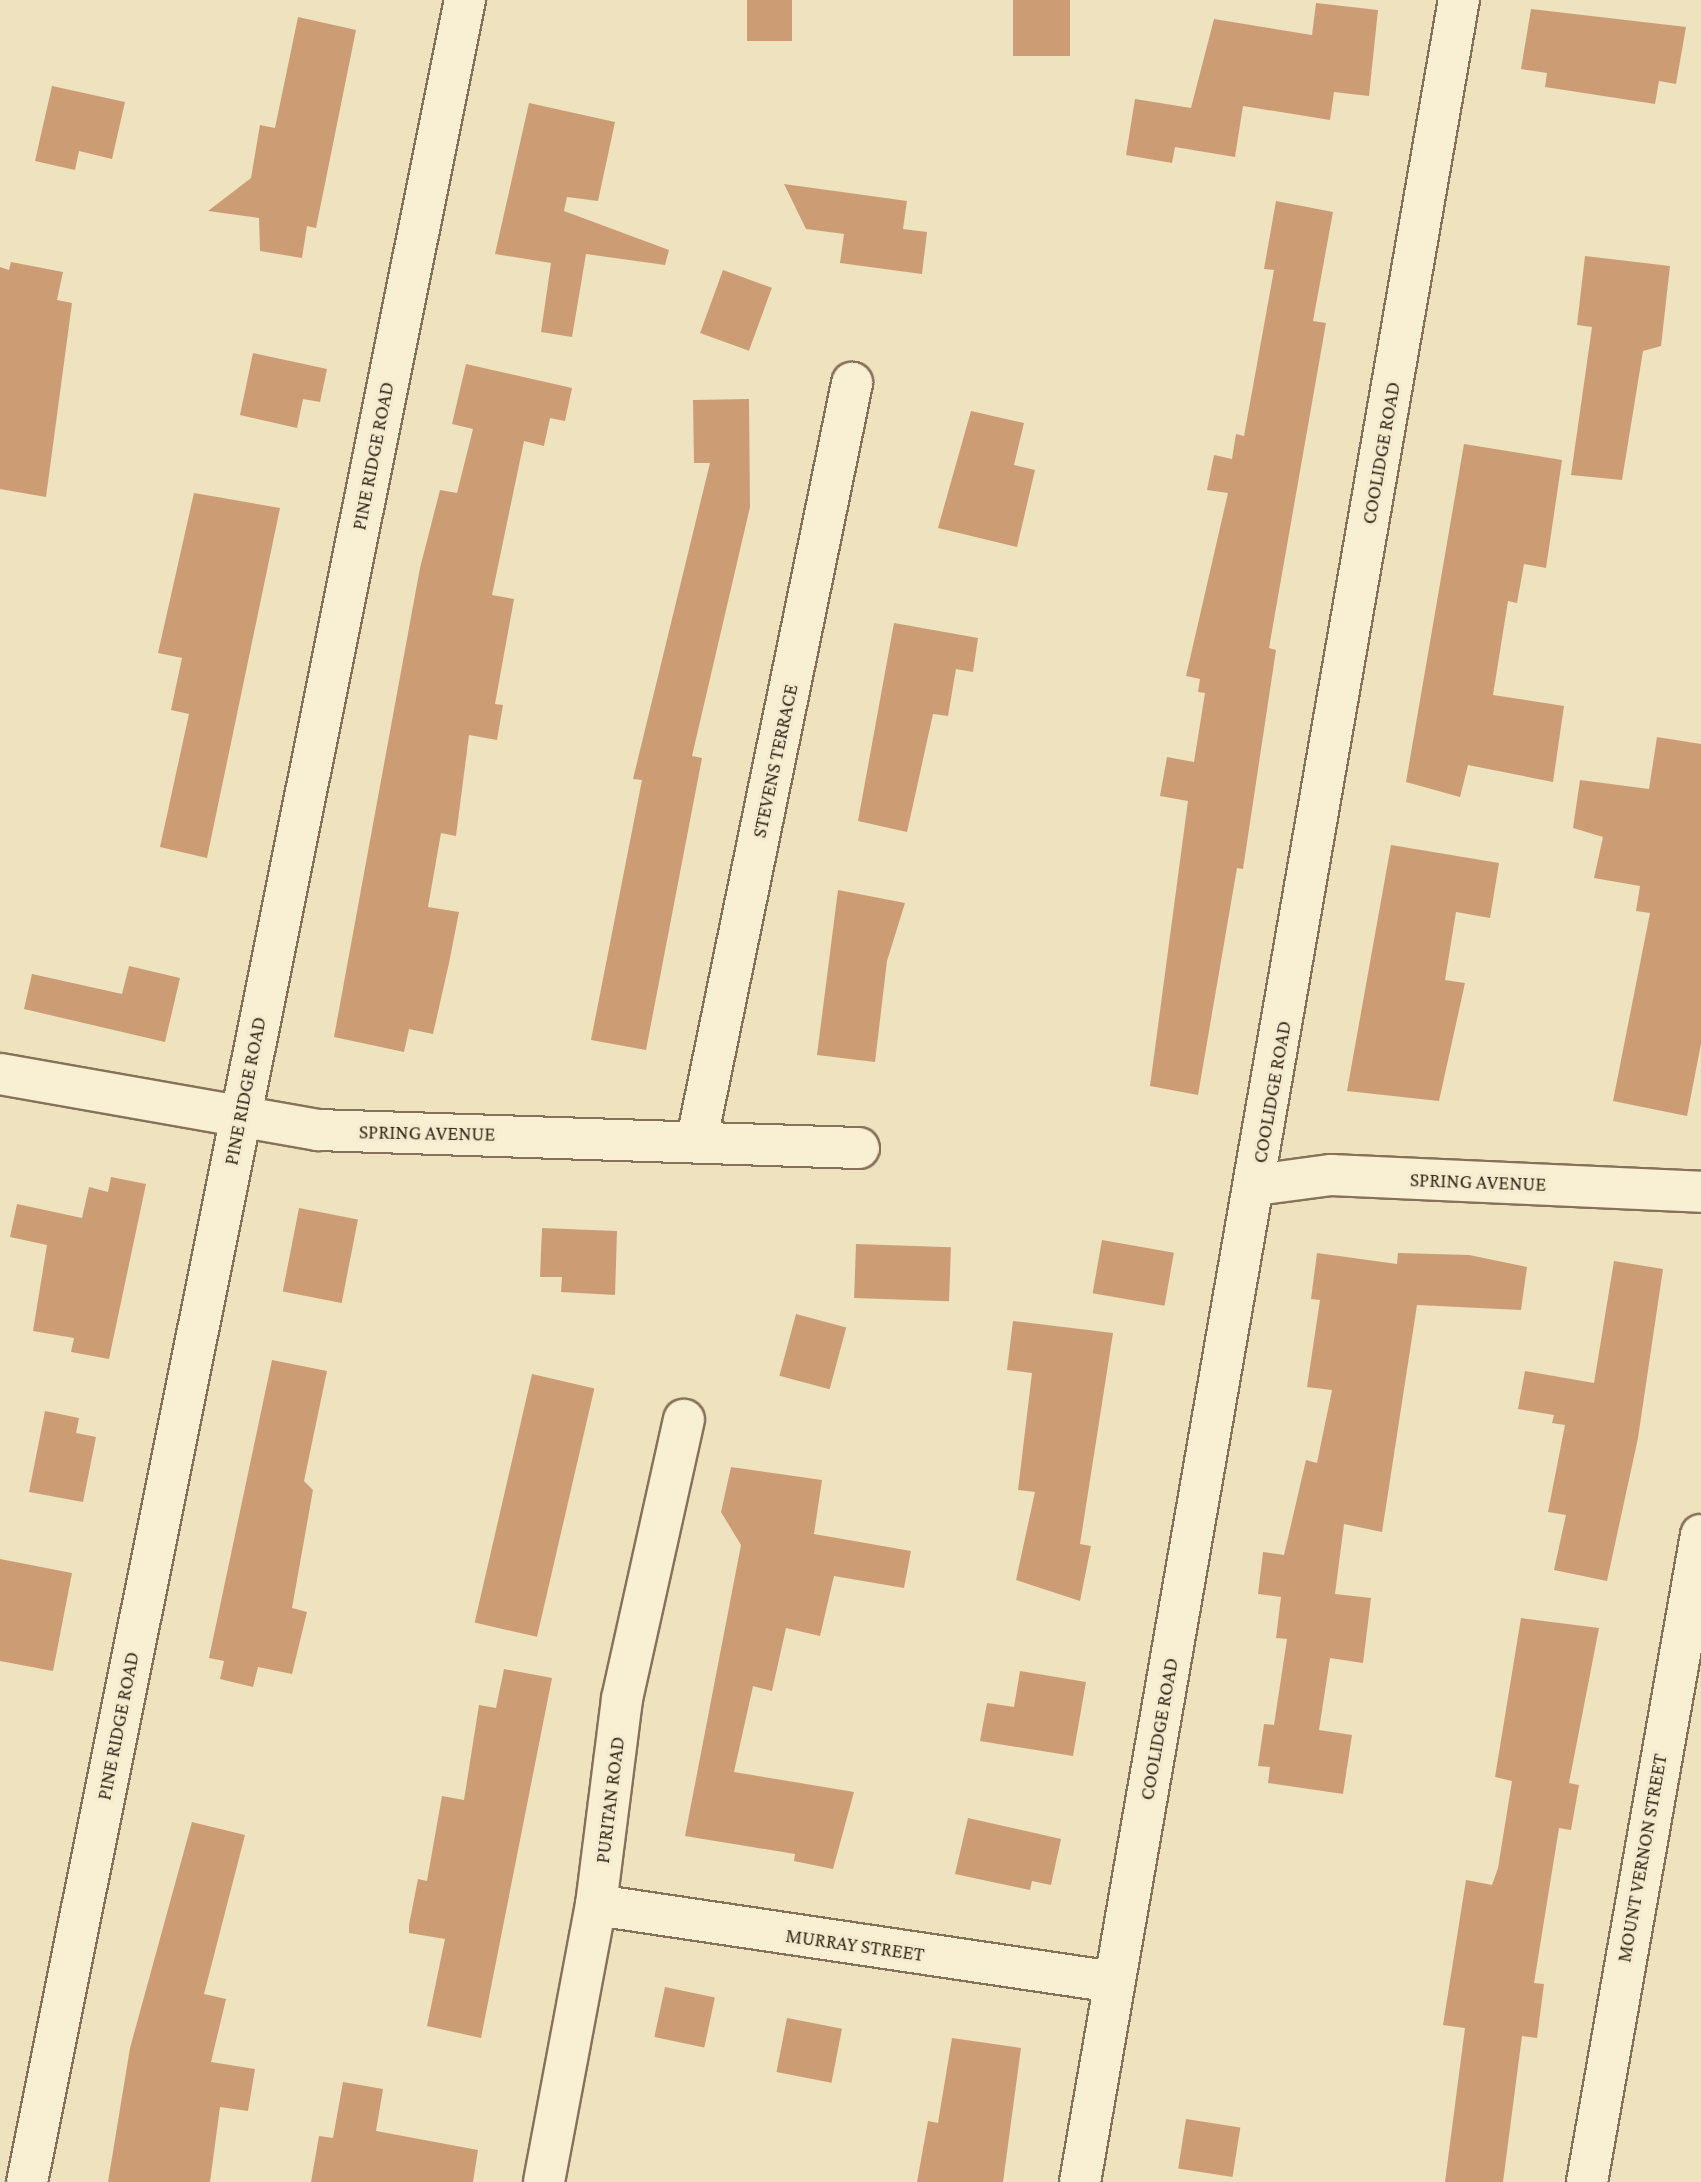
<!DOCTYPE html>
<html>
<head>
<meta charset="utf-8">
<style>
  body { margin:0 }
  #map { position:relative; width:1701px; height:2182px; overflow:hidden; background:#eee2bf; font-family:"Crimson Pro",serif }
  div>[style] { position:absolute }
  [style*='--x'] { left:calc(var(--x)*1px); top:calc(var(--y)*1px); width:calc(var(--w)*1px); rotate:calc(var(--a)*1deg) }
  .building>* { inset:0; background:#cc9d75; transform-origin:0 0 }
  .roads { filter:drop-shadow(2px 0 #867258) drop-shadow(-2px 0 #867258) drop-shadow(0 2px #867258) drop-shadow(0 -2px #867258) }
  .minor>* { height:40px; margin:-20px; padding:0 20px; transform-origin:20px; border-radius:20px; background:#f9efd2 }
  span { translate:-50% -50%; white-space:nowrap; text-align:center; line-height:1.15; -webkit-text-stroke:6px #f5eccf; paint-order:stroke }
  .street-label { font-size:20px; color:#362a1c }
</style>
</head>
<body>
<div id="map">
  <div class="building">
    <i style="left:747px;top:0;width:45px;height:41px"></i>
    <i style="left:1013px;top:0;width:57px;height:56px"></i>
    <i style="clip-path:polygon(1316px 3px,1378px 10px,1369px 96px,1334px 92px,1330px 120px,1243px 106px,1235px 157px,1175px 147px,1172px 163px,1126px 155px,1135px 99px,1191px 108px,1214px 19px,1312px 35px)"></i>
    <i style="clip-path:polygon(1531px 9px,1686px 27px,1676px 84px,1659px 81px,1655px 104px,1545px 87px,1547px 73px,1521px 69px)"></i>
    <i style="clip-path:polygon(298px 17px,356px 30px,316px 228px,307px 226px,302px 258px,260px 251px,259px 218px,208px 211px,251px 178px,260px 125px,275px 128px)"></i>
    <i style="clip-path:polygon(52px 86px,125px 102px,112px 159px,79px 151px,75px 170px,35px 161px)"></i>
    <i style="clip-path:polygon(529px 103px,615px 122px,598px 201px,567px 197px,564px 211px,669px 250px,665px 265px,586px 254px,572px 337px,541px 332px,551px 263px,495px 254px)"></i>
    <i style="clip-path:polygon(784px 184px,907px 201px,903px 229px,927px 232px,922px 274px,840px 263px,844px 234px,806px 229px)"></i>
    <i style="clip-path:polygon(1276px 201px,1333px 212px,1313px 321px,1326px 323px,1269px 648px,1276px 650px,1243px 869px,1237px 868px,1198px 1095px,1150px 1086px,1188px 801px,1160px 796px,1167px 757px,1194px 762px,1205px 693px,1198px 692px,1200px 679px,1186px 676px,1228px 493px,1207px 490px,1214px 455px,1232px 459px,1236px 434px,1244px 436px,1274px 270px,1264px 269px)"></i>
    <i style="clip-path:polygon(1585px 256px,1670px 266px,1661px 346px,1643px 351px,1622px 480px,1571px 475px,1592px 327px,1577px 325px)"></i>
    <i style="clip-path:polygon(11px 262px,63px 272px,57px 300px,72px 303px,46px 497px,0 489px,0 267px,9px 270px)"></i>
    <i style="left:723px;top:270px;width:52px;height:67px;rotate:20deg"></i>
    <i style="clip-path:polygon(253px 353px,327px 369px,320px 402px,303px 399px,297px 428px,240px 415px)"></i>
    <i style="clip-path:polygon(466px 364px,572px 388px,565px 421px,550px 418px,544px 446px,524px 441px,492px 595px,514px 599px,495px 704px,503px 705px,497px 740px,469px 735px,456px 836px,441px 833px,428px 907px,459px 912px,449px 963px,433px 1034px,409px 1029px,404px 1052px,334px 1037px,420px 568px,440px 490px,457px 493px,473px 429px,452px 424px)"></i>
    <i style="clip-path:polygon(749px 399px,750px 507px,692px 756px,702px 758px,646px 1050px,591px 1040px,642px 780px,633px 779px,710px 463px,694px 463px,693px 400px)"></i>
    <i style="clip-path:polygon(971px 411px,1024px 423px,1014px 465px,1035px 470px,1017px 547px,938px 528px)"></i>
    <i style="clip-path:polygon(1464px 444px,1562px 460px,1546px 568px,1524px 564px,1517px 603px,1508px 601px,1493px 695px,1564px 706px,1553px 782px,1468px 765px,1460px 797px,1406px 782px)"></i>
    <i style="clip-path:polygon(194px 493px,280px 508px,207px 858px,160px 847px,189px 714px,171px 710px,182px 658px,158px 653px)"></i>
    <i style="clip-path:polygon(894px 623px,978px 638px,973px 672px,956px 669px,948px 716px,933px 714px,907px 832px,858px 821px)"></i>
    <i style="clip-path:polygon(1657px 737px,1701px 744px,1701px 1044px,1687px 1116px,1613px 1101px,1650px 913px,1636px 911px,1640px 886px,1594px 878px,1603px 837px,1573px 828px,1580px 780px,1649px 789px)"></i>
    <i style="clip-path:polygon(1391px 845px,1499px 863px,1490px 918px,1456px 912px,1445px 980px,1465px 983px,1439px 1101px,1347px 1091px)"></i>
    <i style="clip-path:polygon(838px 890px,905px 903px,887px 961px,875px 1062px,817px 1055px)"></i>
    <i style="clip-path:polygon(129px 966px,180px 978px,165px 1042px,24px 1009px,32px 974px,122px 994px)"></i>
    <i style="clip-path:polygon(111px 1177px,146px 1184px,109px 1359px,71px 1352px,74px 1338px,33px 1331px,47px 1245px,10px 1237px,17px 1204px,82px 1218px,89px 1187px,108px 1192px)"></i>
    <i style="left:299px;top:1208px;width:60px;height:85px;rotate:11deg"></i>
    <i style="clip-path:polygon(542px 1228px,617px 1231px,615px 1295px,561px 1292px,562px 1277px,540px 1277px)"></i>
    <i style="left:1102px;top:1240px;width:73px;height:54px;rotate:10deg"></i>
    <i style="left:856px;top:1244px;width:95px;height:54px;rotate:2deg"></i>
    <i style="clip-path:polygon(1317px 1253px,1397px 1264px,1398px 1253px,1469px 1255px,1527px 1267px,1521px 1310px,1417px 1305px,1382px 1532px,1344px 1524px,1335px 1594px,1371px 1598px,1363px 1663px,1330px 1658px,1319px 1730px,1352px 1735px,1343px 1794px,1268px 1783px,1270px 1767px,1258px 1766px,1264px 1724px,1274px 1725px,1287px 1639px,1276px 1638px,1281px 1597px,1258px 1594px,1263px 1552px,1284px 1555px,1306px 1460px,1317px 1463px,1332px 1390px,1307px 1387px,1320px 1300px,1311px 1299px)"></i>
    <i style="clip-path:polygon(1614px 1261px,1663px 1269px,1638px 1438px,1607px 1581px,1554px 1570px,1566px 1515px,1548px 1512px,1565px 1425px,1552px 1423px,1554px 1415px,1518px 1409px,1525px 1371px,1594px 1383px)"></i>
    <i style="left:796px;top:1314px;width:52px;height:64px;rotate:15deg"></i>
    <i style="clip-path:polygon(1013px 1321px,1113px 1333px,1080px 1544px,1091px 1546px,1080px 1601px,1016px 1580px,1035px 1492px,1018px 1490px,1032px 1373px,1007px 1370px)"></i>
    <i style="clip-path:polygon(272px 1360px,327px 1371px,304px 1481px,313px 1490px,292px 1608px,307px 1612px,292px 1674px,258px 1667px,253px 1687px,220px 1679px,224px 1661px,209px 1658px)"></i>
    <i style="left:532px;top:1374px;width:64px;height:255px;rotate:13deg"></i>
    <i style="clip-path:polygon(45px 1411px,79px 1418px,76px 1433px,96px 1437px,83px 1502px,29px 1492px)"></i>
    <i style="clip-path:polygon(731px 1467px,822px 1480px,814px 1534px,911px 1551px,904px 1588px,834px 1576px,820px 1636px,786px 1628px,772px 1691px,753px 1686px,734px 1772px,854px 1792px,833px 1869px,794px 1861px,795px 1854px,685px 1836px,741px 1545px,721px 1512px)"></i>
    <i style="clip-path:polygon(0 1559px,72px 1573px,53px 1671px,0 1661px)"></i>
    <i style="clip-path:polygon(1521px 1618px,1599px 1628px,1569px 1783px,1579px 1785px,1571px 1830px,1559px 1828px,1534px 1983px,1544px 1984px,1537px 2038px,1522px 2036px,1503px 2182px,1445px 2182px,1465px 2028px,1443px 2025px,1466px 1880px,1492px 1885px,1498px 1868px,1512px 1781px,1495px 1777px)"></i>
    <i style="clip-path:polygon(504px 1669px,552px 1678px,481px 2038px,427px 2026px,445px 1939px,409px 1933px,409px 1925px,418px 1879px,427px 1881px,442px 1796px,464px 1800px,479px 1705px,496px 1708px)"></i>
    <i style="clip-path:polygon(1020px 1671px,1086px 1682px,1073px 1756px,980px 1741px,987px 1703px,1014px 1707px)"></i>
    <i style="clip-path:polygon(968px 1818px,1061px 1839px,1051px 1885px,1032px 1881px,1030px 1890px,955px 1874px)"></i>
    <i style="clip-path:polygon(192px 1822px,245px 1835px,204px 1994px,226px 1999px,211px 2062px,255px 2069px,248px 2111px,220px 2107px,210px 2182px,108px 2182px,130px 2048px)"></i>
    <i style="left:665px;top:1987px;width:51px;height:51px;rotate:12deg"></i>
    <i style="left:787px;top:2018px;width:56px;height:55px;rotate:11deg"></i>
    <i style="clip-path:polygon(952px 2038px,1021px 2048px,1003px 2182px,917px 2182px,928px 2121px,938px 2123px)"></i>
    <i style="clip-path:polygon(343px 2082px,383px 2089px,376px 2131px,478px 2150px,473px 2182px,311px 2182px,319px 2136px,333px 2138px)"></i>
    <i style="left:1186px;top:2119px;width:55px;height:50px;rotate:9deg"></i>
  </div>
  <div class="roads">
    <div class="minor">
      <i style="--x:0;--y:1074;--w:323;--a:10"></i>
      <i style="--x:318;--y:1130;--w:541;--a:1.91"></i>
      <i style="--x:697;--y:1139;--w:772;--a:-78.41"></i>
      <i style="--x:1256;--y:1185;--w:76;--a:-7.6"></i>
      <i style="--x:1331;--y:1175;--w:370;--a:2.6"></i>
      <i style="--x:596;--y:1905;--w:524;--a:8.46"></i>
      <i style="--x:27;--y:2182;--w:2226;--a:-78.65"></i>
      <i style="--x:544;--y:2182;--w:282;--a:-79.4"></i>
      <i style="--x:596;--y:1905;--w:208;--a:-82.8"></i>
      <i style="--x:622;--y:1699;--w:286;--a:-77.5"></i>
      <i style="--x:1080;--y:2182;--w:2215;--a:-80.15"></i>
      <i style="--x:1587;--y:2182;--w:657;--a:-80.01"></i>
    </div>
  </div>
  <div class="street-label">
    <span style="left:1381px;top:453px;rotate:-80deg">COOLIDGE ROAD</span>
    <span style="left:373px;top:456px;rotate:-79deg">PINE RIDGE ROAD</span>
    <span style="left:775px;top:761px;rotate:-78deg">STEVENS TERRACE</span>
    <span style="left:245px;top:1091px;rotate:-79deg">PINE RIDGE ROAD</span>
    <span style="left:1272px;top:1092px;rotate:-80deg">COOLIDGE ROAD</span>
    <span style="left:427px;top:1133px;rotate:1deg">SPRING AVENUE</span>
    <span style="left:1478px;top:1182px;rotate:2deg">SPRING AVENUE</span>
    <span style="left:118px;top:1726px;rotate:-79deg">PINE RIDGE ROAD</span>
    <span style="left:1159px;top:1729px;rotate:-80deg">COOLIDGE ROAD</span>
    <span style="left:610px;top:1800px;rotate:-83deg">PURITAN ROAD</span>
    <span style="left:1642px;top:1858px;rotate:-80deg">MOUNT VERNON STREET</span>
    <span style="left:855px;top:1945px;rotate:8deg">MURRAY STREET</span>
  </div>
</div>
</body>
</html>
